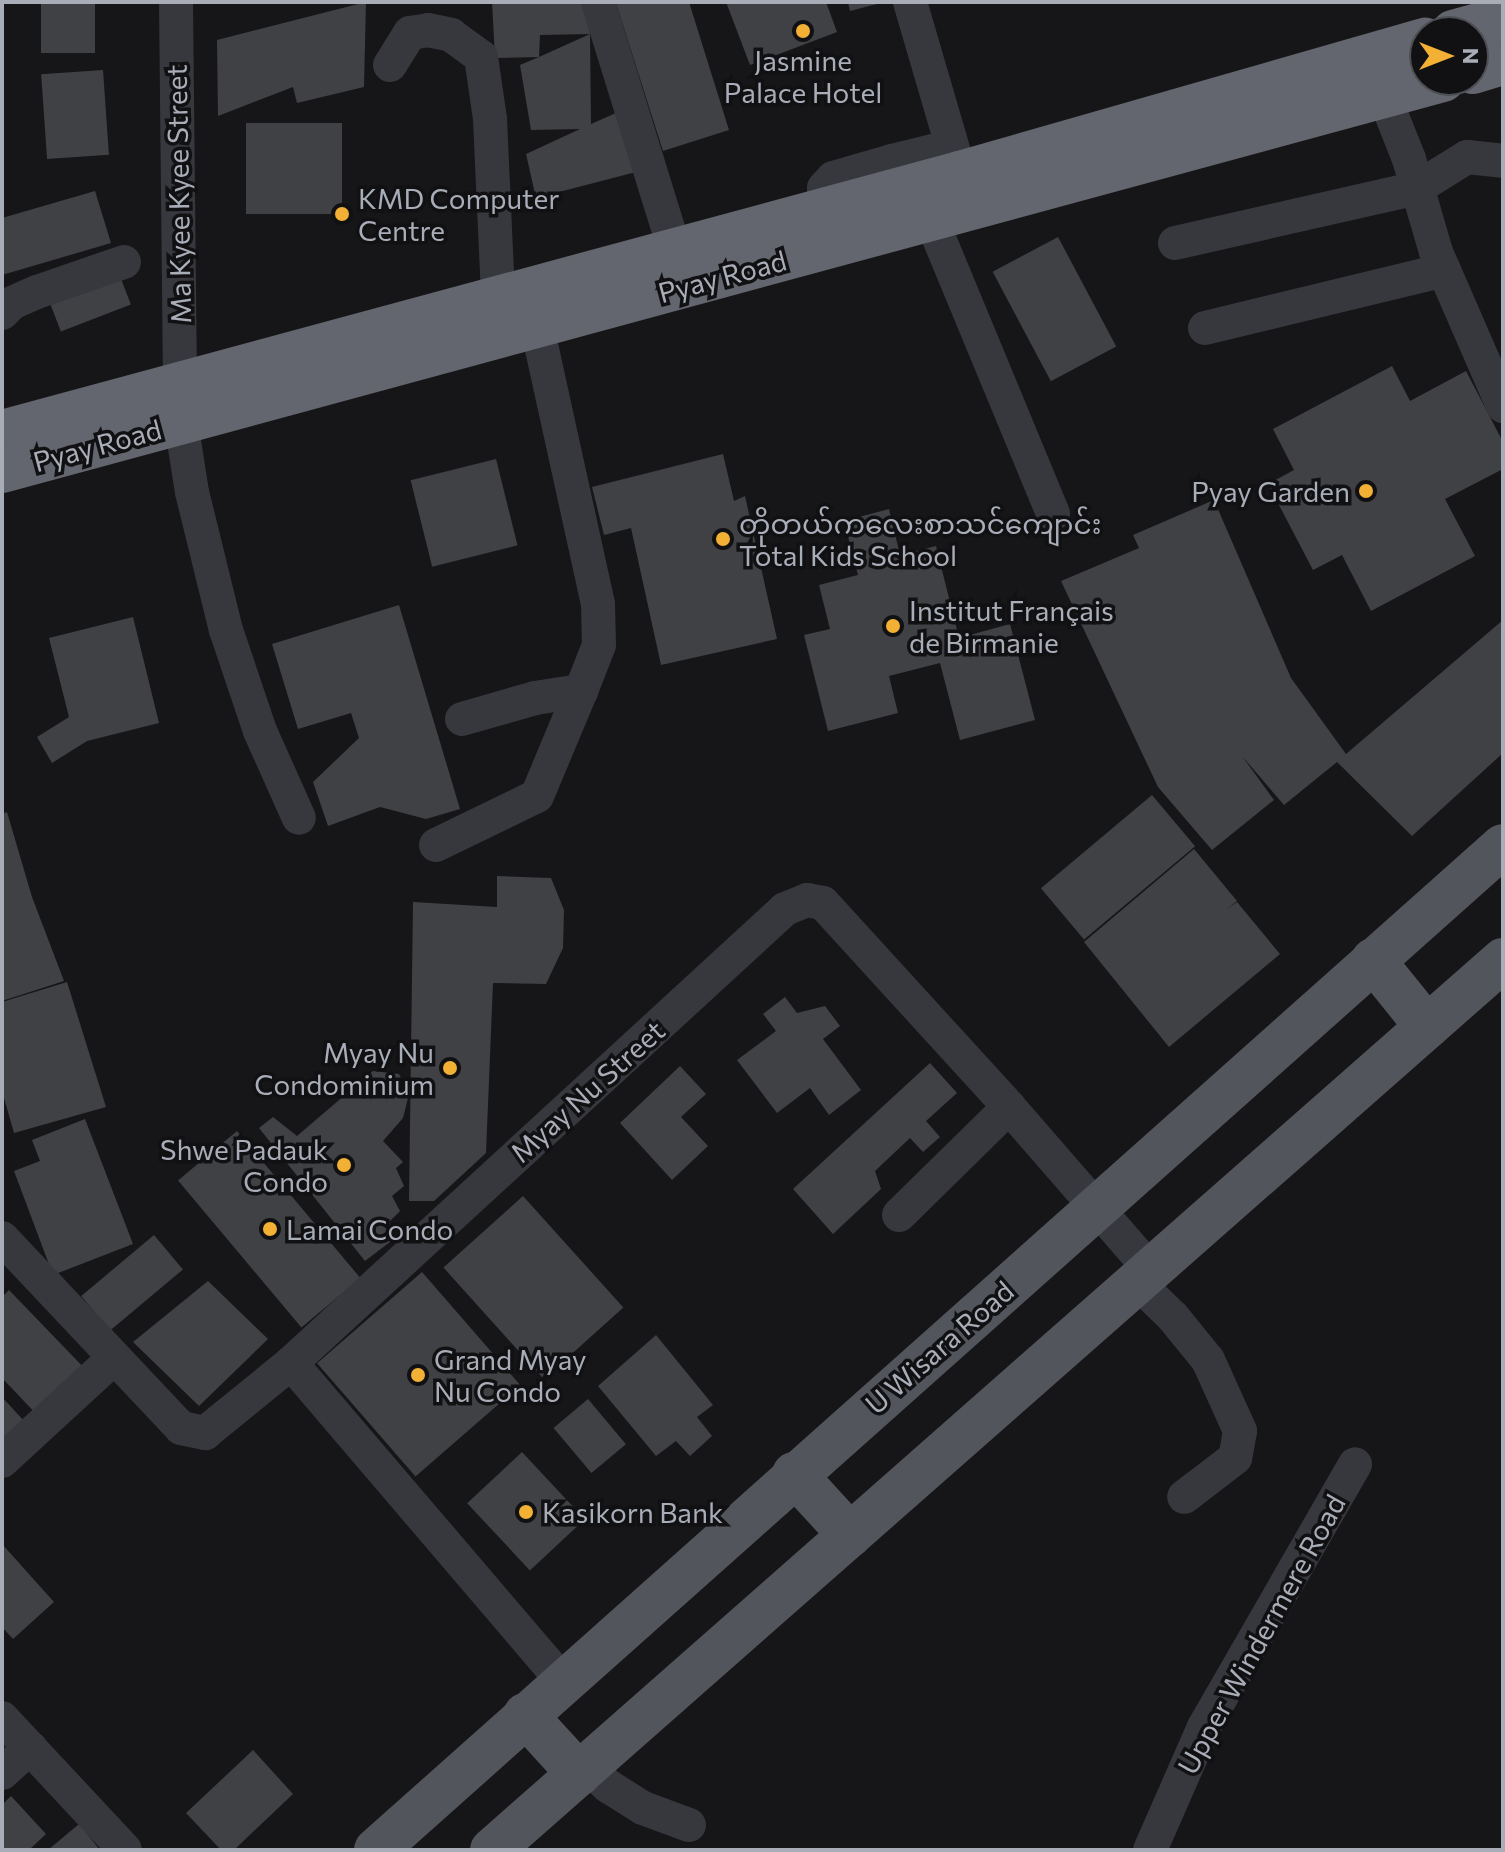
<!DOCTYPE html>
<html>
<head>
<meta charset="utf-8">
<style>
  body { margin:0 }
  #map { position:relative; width:1505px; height:1852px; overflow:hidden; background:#161618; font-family:Commissioner,"Noto Sans Myanmar",sans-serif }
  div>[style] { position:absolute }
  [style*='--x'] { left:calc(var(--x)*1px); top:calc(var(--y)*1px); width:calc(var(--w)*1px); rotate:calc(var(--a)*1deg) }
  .building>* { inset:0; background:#404145; transform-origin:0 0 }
  .minor>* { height:34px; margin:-17px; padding:0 17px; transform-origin:17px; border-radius:17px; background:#37383d }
  .major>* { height:44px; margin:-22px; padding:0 22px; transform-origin:22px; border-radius:22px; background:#53555c }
  .highway>* { height:44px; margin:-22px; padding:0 22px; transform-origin:22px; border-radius:22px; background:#63666e }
  .dots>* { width:22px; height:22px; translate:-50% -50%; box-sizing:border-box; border:4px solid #111113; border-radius:50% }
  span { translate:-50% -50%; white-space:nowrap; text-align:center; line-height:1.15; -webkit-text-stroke:7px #111113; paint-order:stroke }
  .poi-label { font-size:28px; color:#a8adb8 }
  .left { translate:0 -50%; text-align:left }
  .right { translate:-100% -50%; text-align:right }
  .street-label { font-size:28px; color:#a8adb8 }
  .frame { position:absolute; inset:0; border:4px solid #a8adb8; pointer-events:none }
  .north { position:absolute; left:1409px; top:16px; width:80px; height:80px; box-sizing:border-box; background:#111113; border:2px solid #4d4f55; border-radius:50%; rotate:90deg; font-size:22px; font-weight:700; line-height:32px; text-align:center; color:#a8adb8 }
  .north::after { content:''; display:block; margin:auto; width:28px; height:36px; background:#f2b134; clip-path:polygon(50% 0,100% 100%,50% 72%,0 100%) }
</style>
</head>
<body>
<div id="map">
  <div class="building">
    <i style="clip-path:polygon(366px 2px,364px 87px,297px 103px,293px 87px,218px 116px,217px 40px)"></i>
    <i style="clip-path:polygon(492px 2px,586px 2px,590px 34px,540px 35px,539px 57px,590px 34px,591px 124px,616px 113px,636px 172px,536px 198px,526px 154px,580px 129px,531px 130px,520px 65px,539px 57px,495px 58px)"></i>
    <i style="clip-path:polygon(689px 2px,729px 130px,663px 151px,616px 3px)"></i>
    <i style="clip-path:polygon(726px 2px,826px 2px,837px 32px,750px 65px)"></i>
    <i style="clip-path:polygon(848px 2px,881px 2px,881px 3px,850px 11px)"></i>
    <i style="left:41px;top:3px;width:54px;height:50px"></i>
    <i style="left:103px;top:70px;width:85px;height:62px;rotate:86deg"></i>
    <i style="left:246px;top:123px;width:96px;height:91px"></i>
    <i style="clip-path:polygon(95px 191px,111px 243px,2px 275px,2px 218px)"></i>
    <i style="left:1058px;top:237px;width:124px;height:74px;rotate:62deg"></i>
    <i style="left:118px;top:271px;width:36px;height:75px;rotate:69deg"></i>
    <i style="clip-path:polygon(1392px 366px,1410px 401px,1466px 371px,1503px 442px,1503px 469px,1445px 499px,1475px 556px,1371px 611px,1342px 555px,1313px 570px,1268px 484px,1294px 470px,1273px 429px)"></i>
    <i style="clip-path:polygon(723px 454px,734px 501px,745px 496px,777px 639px,661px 665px,631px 528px,604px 535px,592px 487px)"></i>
    <i style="left:496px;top:459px;width:89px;height:88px;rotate:76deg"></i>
    <i style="clip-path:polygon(1214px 500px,1291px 678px,1346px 754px,1503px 620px,1503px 753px,1412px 836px,1337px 762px,1284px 805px,1242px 756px,1274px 800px,1212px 850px,1158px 787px,1061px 581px,1139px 548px,1133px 535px)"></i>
    <i style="clip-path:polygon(889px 509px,900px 555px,936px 546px,959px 638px,1010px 624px,1035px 720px,960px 740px,940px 663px,889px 676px,898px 713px,828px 731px,804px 635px,830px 629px,819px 585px,858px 575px,844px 521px)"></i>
    <i style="clip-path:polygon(399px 605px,460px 809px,426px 819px,380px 807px,328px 826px,313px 782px,359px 738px,351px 713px,298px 729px,272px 644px)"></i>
    <i style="clip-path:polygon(133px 617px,159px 723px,87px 741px,52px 763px,37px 737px,69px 717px,49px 638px)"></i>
    <i style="left:1152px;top:795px;width:67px;height:145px;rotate:50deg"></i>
    <i style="clip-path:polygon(7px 812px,32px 897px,64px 981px,2px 1001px,2px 814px)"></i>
    <i style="clip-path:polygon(1194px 849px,1237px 901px,1226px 910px,1237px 902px,1280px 954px,1169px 1047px,1084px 942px)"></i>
    <i style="clip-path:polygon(497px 876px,551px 878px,564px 910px,563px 948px,546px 984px,493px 983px,486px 1153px,434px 1201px,409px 1201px,413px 902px,497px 907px)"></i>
    <i style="clip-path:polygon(67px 982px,106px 1107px,14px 1133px,2px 1091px,2px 1002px)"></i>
    <i style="clip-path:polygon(785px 997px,797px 1013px,825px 1006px,840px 1026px,823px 1039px,861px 1090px,829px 1115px,810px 1088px,777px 1113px,737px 1060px,776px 1031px,763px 1014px)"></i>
    <i style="clip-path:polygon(930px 1063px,957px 1093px,926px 1121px,940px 1137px,923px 1152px,910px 1138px,875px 1171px,881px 1189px,833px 1234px,793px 1189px)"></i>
    <i style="clip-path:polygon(680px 1066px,706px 1094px,681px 1117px,708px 1146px,672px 1180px,620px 1123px)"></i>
    <i style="clip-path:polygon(373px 1071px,399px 1074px,409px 1094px,403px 1118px,383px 1141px,403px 1162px,396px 1168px,404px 1186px,392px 1196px,400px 1211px,389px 1222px,394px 1239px,365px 1261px,259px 1128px,273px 1117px,297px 1136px)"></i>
    <i style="clip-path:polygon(85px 1119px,133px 1244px,53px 1275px,14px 1171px,40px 1161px,32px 1140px)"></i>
    <i style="left:237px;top:1131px;width:192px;height:77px;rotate:50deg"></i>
    <i style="left:523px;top:1196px;width:150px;height:107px;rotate:48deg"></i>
    <i style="left:154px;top:1235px;width:45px;height:95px;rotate:50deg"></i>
    <i style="left:422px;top:1272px;width:150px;height:139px;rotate:49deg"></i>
    <i style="clip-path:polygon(208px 1281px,268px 1339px,199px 1406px,133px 1342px)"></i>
    <i style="clip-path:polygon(9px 1290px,88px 1372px,41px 1419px,2px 1378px,2px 1297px)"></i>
    <i style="clip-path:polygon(656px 1335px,713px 1405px,697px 1417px,712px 1436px,690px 1456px,676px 1441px,656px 1456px,598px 1386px)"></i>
    <i style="clip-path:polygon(2px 1397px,24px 1421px,2px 1442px)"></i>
    <i style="left:588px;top:1399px;width:59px;height:45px;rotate:50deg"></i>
    <i style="left:522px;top:1452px;width:92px;height:75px;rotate:47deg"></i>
    <i style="clip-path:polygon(2px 1544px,54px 1602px,13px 1639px,2px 1627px)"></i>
    <i style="clip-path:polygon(253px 1750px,293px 1794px,234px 1850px,221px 1850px,186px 1813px)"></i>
    <i style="clip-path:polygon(11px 1796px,46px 1834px,29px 1850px,2px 1850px,2px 1805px)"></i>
    <i style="clip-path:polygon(79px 1824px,100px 1850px,48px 1850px)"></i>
  </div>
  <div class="minor">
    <i style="--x:176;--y:2;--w:385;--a:89.4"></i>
    <i style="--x:598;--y:2;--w:257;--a:72.8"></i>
    <i style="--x:910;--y:2;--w:178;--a:73.7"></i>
    <i style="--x:390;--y:65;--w:38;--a:-58"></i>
    <i style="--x:410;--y:33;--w:18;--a:-9"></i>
    <i style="--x:428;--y:30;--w:24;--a:12"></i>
    <i style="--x:451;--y:35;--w:37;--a:36"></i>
    <i style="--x:481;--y:57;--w:63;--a:81.7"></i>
    <i style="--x:490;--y:119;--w:179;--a:87.4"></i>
    <i style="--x:1384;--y:96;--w:68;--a:68.4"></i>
    <i style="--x:1409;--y:159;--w:97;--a:73.8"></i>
    <i style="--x:1436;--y:252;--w:168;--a:66.5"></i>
    <i style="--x:826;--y:207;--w:19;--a:-96"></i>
    <i style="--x:824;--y:188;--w:13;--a:-48"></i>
    <i style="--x:833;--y:178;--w:61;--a:-16.1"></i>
    <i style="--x:892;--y:161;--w:49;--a:-14"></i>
    <i style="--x:940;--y:149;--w:9;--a:32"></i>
    <i style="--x:948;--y:154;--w:22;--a:58"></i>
    <i style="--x:931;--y:219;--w:319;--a:67.5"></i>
    <i style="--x:1175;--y:243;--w:248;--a:-12.8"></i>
    <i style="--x:1417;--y:188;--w:59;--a:-31.8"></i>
    <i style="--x:1467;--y:157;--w:36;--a:6"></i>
    <i style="--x:2;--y:313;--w:14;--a:-45"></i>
    <i style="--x:12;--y:303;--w:27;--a:-24"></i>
    <i style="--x:37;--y:292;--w:92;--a:-19"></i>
    <i style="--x:1205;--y:328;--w:246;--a:-13.6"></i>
    <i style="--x:181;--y:422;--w:71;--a:81.1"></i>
    <i style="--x:192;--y:492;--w:142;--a:76.2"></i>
    <i style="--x:226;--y:630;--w:107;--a:71.4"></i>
    <i style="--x:260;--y:731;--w:95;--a:65.9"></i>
    <i style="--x:462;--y:719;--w:76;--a:-16"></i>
    <i style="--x:535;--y:698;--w:47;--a:-8.7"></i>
    <i style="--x:581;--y:691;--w:49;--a:-68.6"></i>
    <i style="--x:599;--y:645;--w:41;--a:-91.4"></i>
    <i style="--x:598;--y:604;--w:285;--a:-102.4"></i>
    <i style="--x:436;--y:845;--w:112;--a:-25.9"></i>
    <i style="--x:537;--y:796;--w:114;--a:-67.3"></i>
    <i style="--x:899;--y:1215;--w:154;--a:-44.5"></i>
    <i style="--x:2;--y:1238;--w:261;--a:46.7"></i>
    <i style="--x:181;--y:1428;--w:25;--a:12"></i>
    <i style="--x:205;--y:1433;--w:111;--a:-39.1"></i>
    <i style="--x:291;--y:1363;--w:671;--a:-42.58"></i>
    <i style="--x:785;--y:909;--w:24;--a:-22"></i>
    <i style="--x:807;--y:900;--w:16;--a:11"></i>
    <i style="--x:823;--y:903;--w:276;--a:47.6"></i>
    <i style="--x:1009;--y:1107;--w:215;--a:49"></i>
    <i style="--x:1137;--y:1282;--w:50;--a:44.2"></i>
    <i style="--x:1173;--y:1317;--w:55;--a:50.9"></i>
    <i style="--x:1208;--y:1360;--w:78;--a:65.7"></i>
    <i style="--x:1240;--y:1431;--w:27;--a:100"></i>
    <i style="--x:1235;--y:1458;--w:64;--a:142.6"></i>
    <i style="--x:291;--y:1363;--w:419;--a:49.5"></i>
    <i style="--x:2;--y:1461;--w:151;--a:-42.6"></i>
    <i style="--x:2;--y:1718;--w:180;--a:47"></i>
    <i style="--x:587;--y:1766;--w:29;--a:44"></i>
    <i style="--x:608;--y:1786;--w:41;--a:32.2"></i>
    <i style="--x:643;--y:1808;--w:49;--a:20.3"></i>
    <i style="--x:2;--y:1773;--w:38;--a:-42"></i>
    <i style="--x:1150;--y:1850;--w:134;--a:-66.3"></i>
    <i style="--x:1204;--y:1727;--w:303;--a:-60.1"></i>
  </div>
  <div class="major">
    <i style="--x:1373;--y:960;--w:86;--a:51.1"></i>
    <i style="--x:794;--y:1474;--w:83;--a:47.4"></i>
    <i style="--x:525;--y:1715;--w:80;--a:47.5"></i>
    <i style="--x:376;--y:1850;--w:1509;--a:-41.7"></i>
    <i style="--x:492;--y:1850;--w:1347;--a:-41.36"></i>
  </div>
  <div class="highway">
    <i style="--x:1453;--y:32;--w:52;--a:-15.6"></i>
    <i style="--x:1473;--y:72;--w:31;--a:-17"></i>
    <i style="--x:2;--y:432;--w:992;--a:-15.13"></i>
    <i style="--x:960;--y:173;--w:484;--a:-16"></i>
    <i style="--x:2;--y:471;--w:1493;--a:-15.18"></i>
  </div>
  <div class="dots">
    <i style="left:803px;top:31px;background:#f2b134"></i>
    <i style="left:342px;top:214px;background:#f2b134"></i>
    <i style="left:1366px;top:491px;background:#f2b134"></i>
    <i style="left:723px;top:539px;background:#f2b134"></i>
    <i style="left:893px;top:626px;background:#f2b134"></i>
    <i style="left:450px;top:1068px;background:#f2b134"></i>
    <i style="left:344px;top:1165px;background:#f2b134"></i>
    <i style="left:270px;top:1229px;background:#f2b134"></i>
    <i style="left:418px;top:1375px;background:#f2b134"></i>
    <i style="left:526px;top:1512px;background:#f2b134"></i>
  </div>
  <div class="poi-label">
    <span style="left:803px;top:76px">Jasmine<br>Palace Hotel</span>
    <span class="left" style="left:358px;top:214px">KMD Computer<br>Centre</span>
    <span class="right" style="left:1350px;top:491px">Pyay Garden</span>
    <span class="left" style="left:739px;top:539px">တိုတယ်ကလေးစာသင်ကျောင်း<br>Total Kids School</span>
    <span class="left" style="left:909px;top:626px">Institut Français<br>de Birmanie</span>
    <span class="right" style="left:434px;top:1068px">Myay Nu<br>Condominium</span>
    <span class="right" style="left:328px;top:1165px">Shwe Padauk<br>Condo</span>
    <span class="left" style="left:286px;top:1229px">Lamai Condo</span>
    <span class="left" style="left:434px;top:1375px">Grand Myay<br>Nu Condo</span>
    <span class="left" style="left:542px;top:1512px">Kasikorn Bank</span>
  </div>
  <div class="street-label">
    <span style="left:178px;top:194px;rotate:-91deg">Ma Kyee Kyee Street</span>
    <span style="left:722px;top:276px;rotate:-15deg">Pyay Road</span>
    <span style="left:97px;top:445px;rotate:-15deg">Pyay Road</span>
    <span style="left:587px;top:1091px;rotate:-42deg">Myay Nu Street</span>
    <span style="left:939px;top:1347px;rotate:-41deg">U Wisara Road</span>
    <span style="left:1261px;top:1634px;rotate:-61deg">Upper Windermere Road</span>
  </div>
  <div class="frame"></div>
  <div class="north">N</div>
</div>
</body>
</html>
